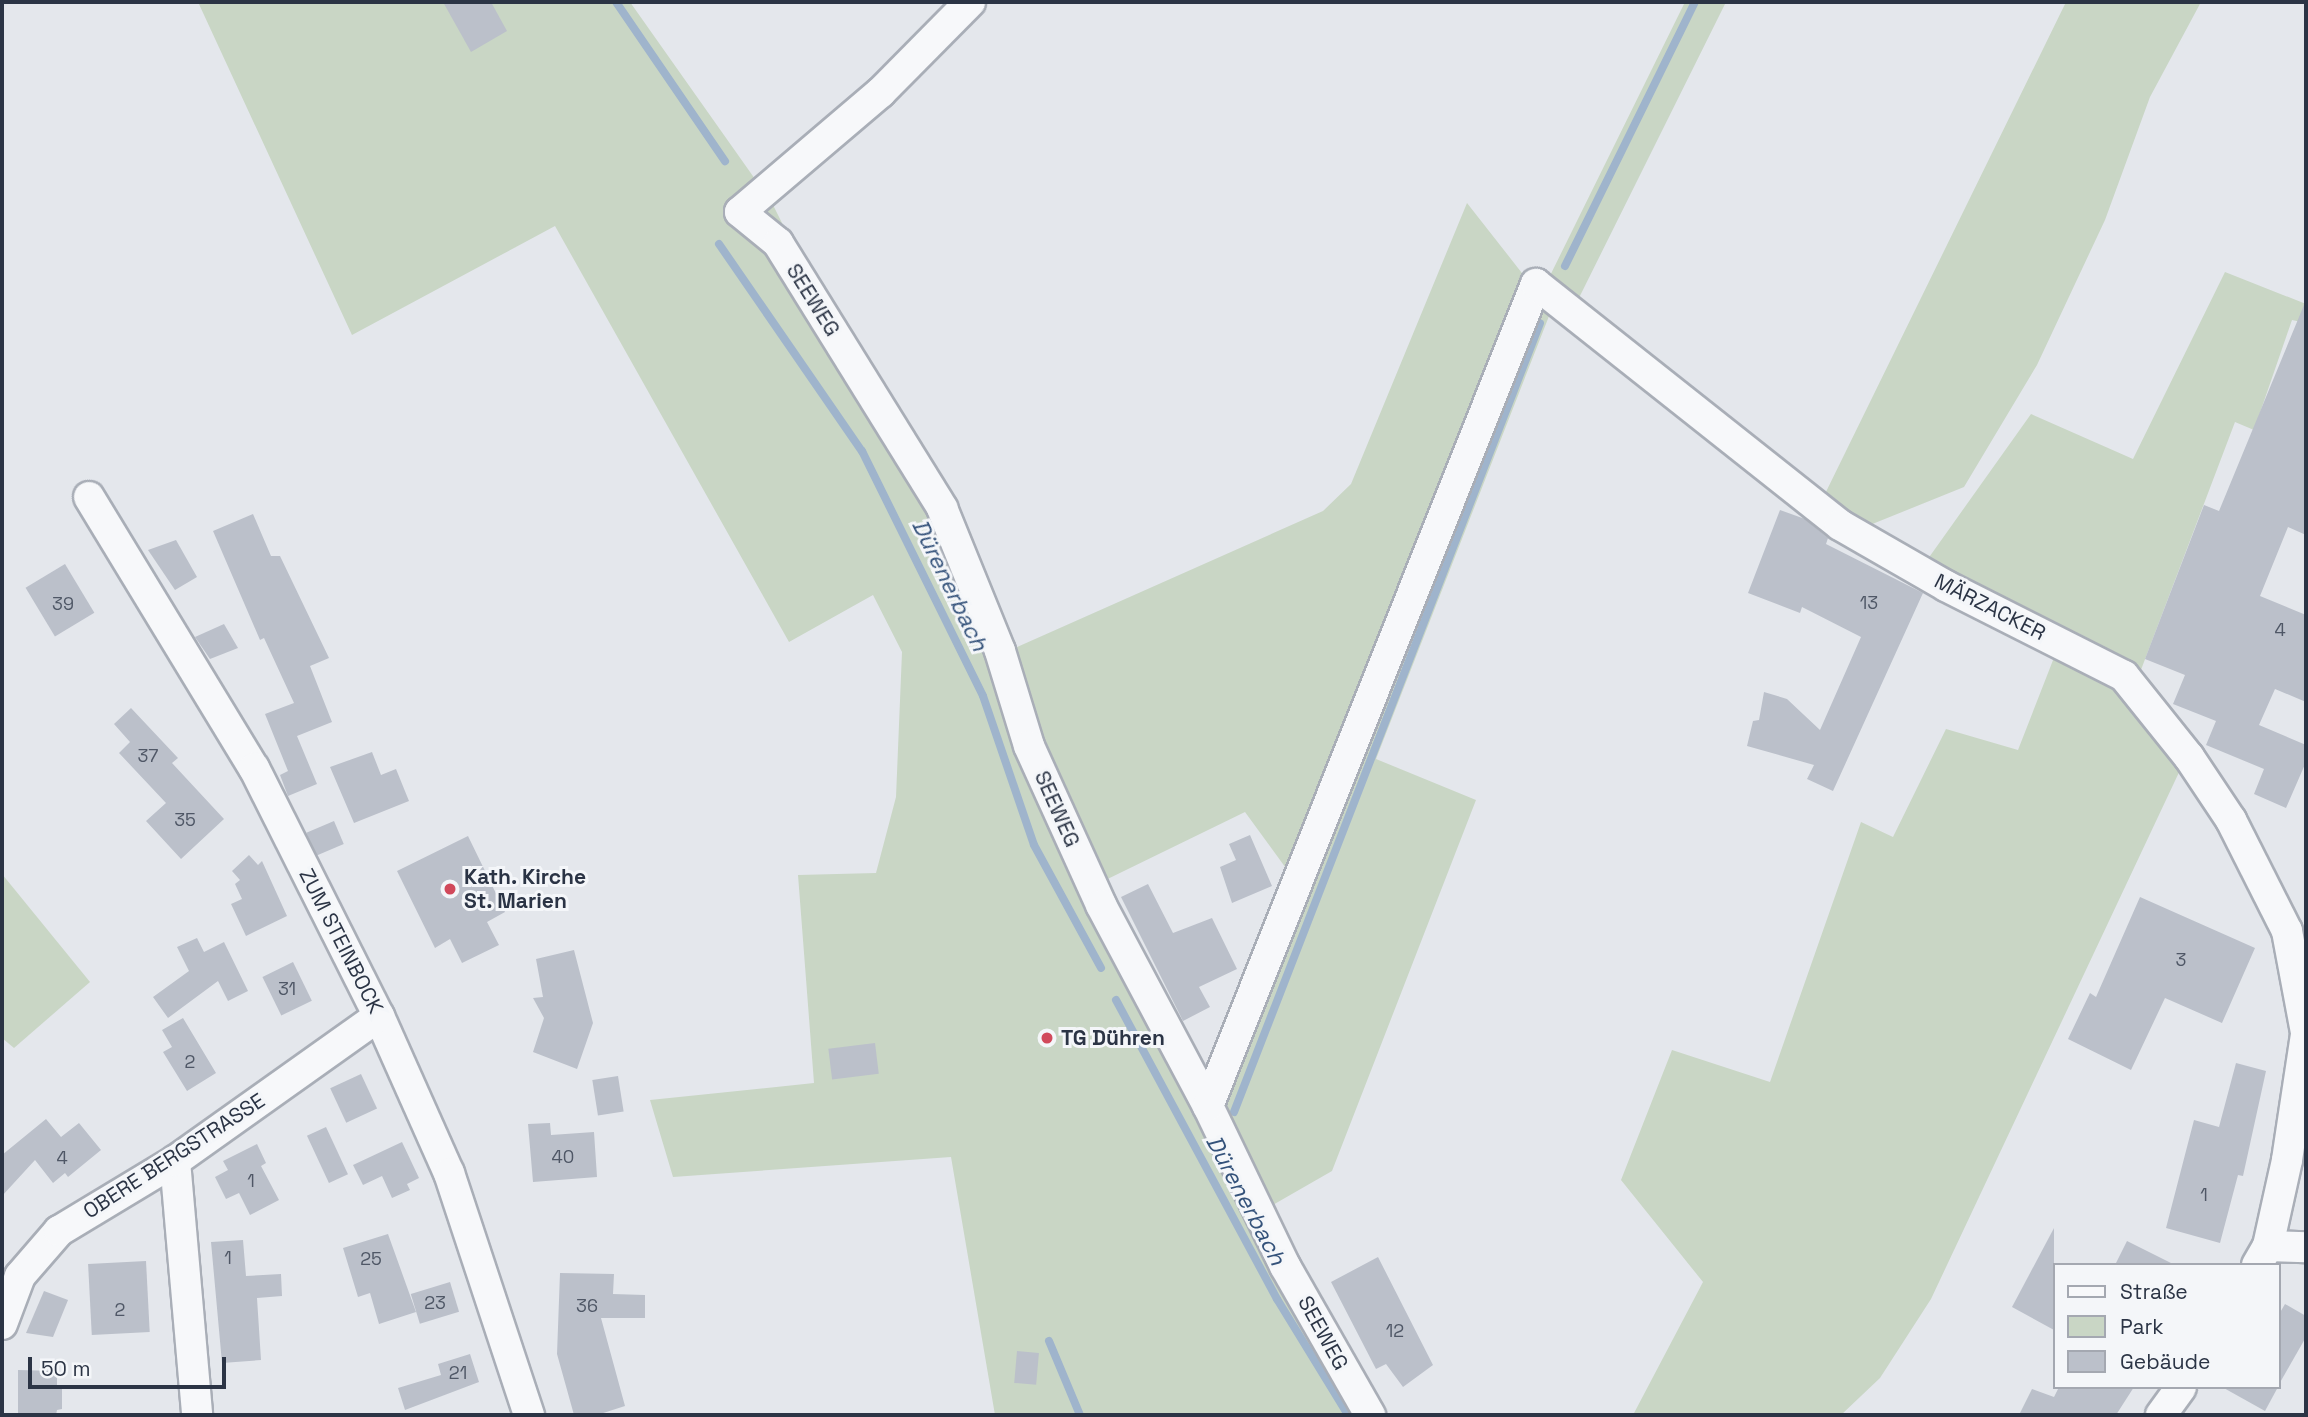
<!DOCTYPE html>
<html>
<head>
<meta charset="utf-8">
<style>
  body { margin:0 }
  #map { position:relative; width:2308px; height:1417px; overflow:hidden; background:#e4e7ec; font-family:"Space Grotesk",sans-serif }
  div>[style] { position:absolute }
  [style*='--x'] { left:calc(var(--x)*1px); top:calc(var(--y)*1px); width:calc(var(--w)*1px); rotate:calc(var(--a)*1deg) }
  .green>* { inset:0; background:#c9d6c5 }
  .stream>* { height:8px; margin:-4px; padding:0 4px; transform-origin:4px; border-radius:4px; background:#9fb4cc }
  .building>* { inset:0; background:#bbc0ca; transform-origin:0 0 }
  .roads { filter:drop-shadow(2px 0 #a9aeb7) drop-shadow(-2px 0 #a9aeb7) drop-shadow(0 2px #a9aeb7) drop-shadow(0 -2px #a9aeb7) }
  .minor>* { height:30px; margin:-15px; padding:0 15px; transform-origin:15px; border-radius:15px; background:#f7f8fa }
  .dots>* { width:19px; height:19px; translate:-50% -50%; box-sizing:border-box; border:4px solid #f4f6f9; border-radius:50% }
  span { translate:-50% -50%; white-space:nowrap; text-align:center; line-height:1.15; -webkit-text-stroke:6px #f4f6f9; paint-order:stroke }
  .number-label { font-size:18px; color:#4f5766 }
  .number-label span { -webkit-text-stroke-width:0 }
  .street-label { font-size:21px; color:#2b3445 }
  .poi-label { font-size:21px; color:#2b3445; font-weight:700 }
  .left { translate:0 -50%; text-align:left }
  .water-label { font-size:23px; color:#34527a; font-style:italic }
  .frame { position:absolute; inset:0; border:4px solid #2b3445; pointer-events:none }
  .legend { position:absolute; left:2053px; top:1263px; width:228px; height:126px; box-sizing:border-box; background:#f4f6f9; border:2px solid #a4a8b1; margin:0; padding:9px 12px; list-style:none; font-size:21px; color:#2b3445 }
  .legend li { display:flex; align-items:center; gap:14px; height:35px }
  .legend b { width:35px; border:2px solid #a4a8b1 }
  .scale { position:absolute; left:28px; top:1357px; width:198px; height:32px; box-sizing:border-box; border:4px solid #2b3445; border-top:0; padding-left:9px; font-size:21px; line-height:24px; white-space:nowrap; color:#2b3445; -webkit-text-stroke:5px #f4f6f9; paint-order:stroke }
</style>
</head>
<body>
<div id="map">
  <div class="green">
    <i style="clip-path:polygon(evenodd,198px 2px,630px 2px,772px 203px,932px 523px,988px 660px,1323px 511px,1351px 484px,1467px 203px,1540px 296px,1685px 2px,1726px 2px,1567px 322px,1551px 311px,1376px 759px,1476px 800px,1332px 1171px,1271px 1206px,1370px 1415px,995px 1415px,951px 1157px,673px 1177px,650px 1100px,814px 1083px,798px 875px,876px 873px,896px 797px,902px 652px,873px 595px,789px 642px,555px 226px,352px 335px,198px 2px,1245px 812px,1304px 893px,1197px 1106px,1085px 890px,1245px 812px)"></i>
    <i style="clip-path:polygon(2066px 2px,2201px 2px,2150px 97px,2105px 220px,2037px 365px,1964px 487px,1860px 529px,1822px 500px)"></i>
    <i style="clip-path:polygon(2225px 272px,2306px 304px,2306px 323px,2292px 320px,2254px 430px,2235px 422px,2136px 683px,2190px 749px,1931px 1299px,1880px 1378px,1841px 1415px,1633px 1415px,1703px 1282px,1621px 1180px,1672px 1050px,1770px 1082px,1861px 822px,1893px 837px,1946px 729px,2018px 750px,2064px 632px,1925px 563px,2031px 414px,2133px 459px)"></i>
    <i style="clip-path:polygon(2px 874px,90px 982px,14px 1048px,2px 1038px)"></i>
  </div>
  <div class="stream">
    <i style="--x:616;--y:2;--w:193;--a:55.6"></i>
    <i style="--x:719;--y:244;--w:252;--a:55.4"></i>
    <i style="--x:862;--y:451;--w:273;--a:63.7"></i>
    <i style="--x:983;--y:696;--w:157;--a:71.1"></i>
    <i style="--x:1034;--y:845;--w:140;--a:61.4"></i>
    <i style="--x:1565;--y:266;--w:294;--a:-63.8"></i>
    <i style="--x:1116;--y:1000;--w:340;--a:61.7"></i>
    <i style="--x:1277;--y:1299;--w:136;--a:58.5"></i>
    <i style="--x:1234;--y:1112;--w:846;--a:-68.8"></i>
    <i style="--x:1049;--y:1341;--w:80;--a:67.3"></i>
  </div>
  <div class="building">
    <i style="clip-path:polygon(443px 2px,491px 2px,507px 31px,471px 52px)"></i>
    <i style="clip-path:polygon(2306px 300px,2306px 535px,2288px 527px,2260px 596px,2306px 615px,2306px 702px,2275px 689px,2259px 725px,2306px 745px,2306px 762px,2286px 808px,2254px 794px,2264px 769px,2206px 745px,2216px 721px,2173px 704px,2185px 675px,2145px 659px,2204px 505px,2219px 511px)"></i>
    <i style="clip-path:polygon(1780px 510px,1805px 519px,1828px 538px,1826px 544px,1923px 593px,1833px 791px,1807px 779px,1814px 765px,1747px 746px,1753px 721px,1759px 720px,1764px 692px,1787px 699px,1820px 730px,1861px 637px,1802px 607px,1800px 613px,1748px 593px)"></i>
    <i style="clip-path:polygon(253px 514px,271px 556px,280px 556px,329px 658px,310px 666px,332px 722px,297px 736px,317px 784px,288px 796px,280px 775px,288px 771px,265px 714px,294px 703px,264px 638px,260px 640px,213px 531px)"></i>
    <i style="clip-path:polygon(176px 540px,197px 577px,175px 590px,148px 550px)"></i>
    <i style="left:65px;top:564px;width:57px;height:46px;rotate:59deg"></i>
    <i style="clip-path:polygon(224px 624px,238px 648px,210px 659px,195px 637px)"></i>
    <i style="clip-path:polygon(131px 708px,178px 758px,172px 763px,224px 819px,181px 859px,146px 821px,166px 803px,119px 753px,130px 742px,114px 724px)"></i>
    <i style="clip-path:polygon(372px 752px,381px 775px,396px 769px,409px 801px,354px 823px,330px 767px)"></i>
    <i style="left:334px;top:821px;width:25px;height:30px;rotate:67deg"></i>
    <i style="clip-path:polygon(1250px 835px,1272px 886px,1232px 903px,1220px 867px,1236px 860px,1229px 844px)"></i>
    <i style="clip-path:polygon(468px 836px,505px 912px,487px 922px,499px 945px,462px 963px,450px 939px,435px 948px,397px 871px)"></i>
    <i style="clip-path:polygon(249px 855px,258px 865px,262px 861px,287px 916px,246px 936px,231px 904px,242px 899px,235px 884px,240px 880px,232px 871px)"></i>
    <i style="clip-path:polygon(1148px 884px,1173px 933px,1212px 918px,1237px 969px,1199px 987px,1210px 1007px,1183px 1021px,1121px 897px)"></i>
    <i style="clip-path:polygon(2140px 897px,2255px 948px,2222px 1023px,2165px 998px,2131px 1070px,2068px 1039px,2090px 993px,2096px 997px)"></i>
    <i style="clip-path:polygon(197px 938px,204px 952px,224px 942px,248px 991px,228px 1001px,218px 981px,168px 1018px,153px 997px,189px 971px,177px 947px)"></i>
    <i style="clip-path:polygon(574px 950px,593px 1023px,577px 1069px,533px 1052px,544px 1018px,533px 998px,543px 997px,536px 959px)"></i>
    <i style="left:293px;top:962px;width:43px;height:34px;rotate:64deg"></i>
    <i style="clip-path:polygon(183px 1018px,216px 1073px,187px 1091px,163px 1052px,172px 1047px,162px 1030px)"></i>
    <i style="left:875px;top:1043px;width:31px;height:47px;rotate:83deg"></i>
    <i style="clip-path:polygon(2236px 1063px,2266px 1071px,2243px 1176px,2238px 1175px,2220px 1243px,2166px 1228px,2194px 1120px,2219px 1127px)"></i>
    <i style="left:361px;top:1074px;width:38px;height:34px;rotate:65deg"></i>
    <i style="left:618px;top:1076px;width:36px;height:26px;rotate:81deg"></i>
    <i style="clip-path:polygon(46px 1119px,61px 1137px,79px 1123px,101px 1150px,68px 1177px,65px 1173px,53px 1183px,35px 1160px,2px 1196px,2px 1155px)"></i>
    <i style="clip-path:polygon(550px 1123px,551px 1135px,594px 1132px,597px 1177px,533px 1182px,528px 1124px)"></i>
    <i style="left:326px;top:1127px;width:52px;height:21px;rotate:65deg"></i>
    <i style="clip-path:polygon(402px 1142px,419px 1178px,407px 1184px,410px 1190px,392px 1198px,382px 1176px,363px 1185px,353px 1165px)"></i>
    <i style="clip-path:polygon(257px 1144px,266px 1163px,261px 1166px,279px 1200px,250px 1215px,239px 1193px,226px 1199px,215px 1177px,228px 1170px,223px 1161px)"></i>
    <i style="clip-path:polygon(2054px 1228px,2054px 1330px,2012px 1307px)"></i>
    <i style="clip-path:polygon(388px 1234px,416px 1312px,379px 1324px,370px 1293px,358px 1297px,343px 1248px)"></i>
    <i style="clip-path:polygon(243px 1240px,246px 1276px,281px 1274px,282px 1296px,257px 1298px,261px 1360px,222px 1363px,211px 1242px)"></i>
    <i style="clip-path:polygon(2127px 1241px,2175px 1265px,2115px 1265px)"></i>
    <i style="clip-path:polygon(1378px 1257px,1433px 1365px,1403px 1387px,1386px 1364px,1376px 1369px,1331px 1282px)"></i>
    <i style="left:146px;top:1261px;width:71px;height:58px;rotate:87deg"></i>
    <i style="clip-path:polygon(560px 1273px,614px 1274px,613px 1294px,645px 1295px,645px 1318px,601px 1318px,625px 1406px,597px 1415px,574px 1415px,557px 1354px)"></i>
    <i style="left:450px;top:1282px;width:31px;height:41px;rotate:73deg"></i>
    <i style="clip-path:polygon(44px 1291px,68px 1300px,53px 1337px,26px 1333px)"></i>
    <i style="clip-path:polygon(2285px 1304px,2306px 1316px,2306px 1337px,2278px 1386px,2278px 1316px)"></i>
    <i style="left:1017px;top:1351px;width:22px;height:32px;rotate:5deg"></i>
    <i style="clip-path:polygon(470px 1354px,479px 1382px,405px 1410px,398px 1388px,441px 1375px,438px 1364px)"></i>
    <i style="clip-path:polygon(18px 1370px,57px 1371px,57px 1388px,62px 1388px,62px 1409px,57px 1410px,56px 1415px,18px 1415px)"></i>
    <i style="clip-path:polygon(2059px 1387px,2134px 1387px,2116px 1415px,2019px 1415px,2032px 1389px,2054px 1397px)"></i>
    <i style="clip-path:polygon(2222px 1387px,2278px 1387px,2265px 1411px)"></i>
  </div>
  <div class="roads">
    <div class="minor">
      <i style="--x:970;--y:2;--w:127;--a:134.7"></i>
      <i style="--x:881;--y:92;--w:185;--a:139.6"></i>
      <i style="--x:740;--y:212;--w:49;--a:39.2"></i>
      <i style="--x:778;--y:243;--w:312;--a:58.2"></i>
      <i style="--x:942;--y:508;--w:154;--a:67.9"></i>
      <i style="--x:1000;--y:651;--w:99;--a:73"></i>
      <i style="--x:1029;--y:746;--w:175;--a:65.6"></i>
      <i style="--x:1101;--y:905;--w:228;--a:62"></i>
      <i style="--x:1208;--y:1106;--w:178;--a:64.3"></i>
      <i style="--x:1285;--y:1266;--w:172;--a:60.3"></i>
      <i style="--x:89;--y:497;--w:317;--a:58.7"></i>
      <i style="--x:254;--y:768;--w:278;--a:63.3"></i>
      <i style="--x:379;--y:1016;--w:172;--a:66"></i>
      <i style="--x:449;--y:1173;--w:255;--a:71.7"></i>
      <i style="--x:1208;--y:1106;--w:885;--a:-68.25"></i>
      <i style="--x:1536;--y:284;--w:388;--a:38.4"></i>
      <i style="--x:1840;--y:525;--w:122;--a:29.9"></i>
      <i style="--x:1946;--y:586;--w:199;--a:26.8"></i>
      <i style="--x:2124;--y:676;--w:104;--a:51.3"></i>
      <i style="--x:2189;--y:757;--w:76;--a:56.3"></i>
      <i style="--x:2231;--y:820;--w:124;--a:63.2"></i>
      <i style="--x:2287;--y:931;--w:104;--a:79.4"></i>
      <i style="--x:175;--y:1161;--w:255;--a:85"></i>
      <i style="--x:2268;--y:1246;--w:38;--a:2"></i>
      <i style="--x:2257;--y:1265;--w:22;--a:-60"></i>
      <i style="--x:2268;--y:1246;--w:88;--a:-77.5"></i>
      <i style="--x:2287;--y:1160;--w:127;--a:-81.4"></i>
      <i style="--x:2;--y:1324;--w:51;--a:-69.4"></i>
      <i style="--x:20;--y:1276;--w:60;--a:-49.1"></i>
      <i style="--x:59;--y:1231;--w:135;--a:-31.1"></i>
      <i style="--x:175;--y:1161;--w:250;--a:-35.4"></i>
      <i style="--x:2161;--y:1415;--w:34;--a:-54"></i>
    </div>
  </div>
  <div class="dots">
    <i style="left:450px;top:889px;background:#d1495b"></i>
    <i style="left:1047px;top:1038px;background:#d1495b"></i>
  </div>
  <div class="number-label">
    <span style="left:1869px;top:603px">13</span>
    <span style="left:63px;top:604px">39</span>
    <span style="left:2280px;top:630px">4</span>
    <span style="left:148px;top:756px">37</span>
    <span style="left:185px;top:820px">35</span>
    <span style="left:2181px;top:960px">3</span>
    <span style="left:287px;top:989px">31</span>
    <span style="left:190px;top:1062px">2</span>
    <span style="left:563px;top:1157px">40</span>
    <span style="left:62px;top:1158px">4</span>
    <span style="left:251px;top:1181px">1</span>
    <span style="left:2204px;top:1195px">1</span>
    <span style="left:228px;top:1258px">1</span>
    <span style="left:371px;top:1259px">25</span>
    <span style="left:435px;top:1303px">23</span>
    <span style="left:587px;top:1306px">36</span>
    <span style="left:120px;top:1310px">2</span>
    <span style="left:1395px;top:1331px">12</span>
    <span style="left:458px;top:1373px">21</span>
  </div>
  <div class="street-label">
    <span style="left:813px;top:300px;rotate:58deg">SEEWEG</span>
    <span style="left:1990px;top:607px;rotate:27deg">MÄRZACKER</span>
    <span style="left:1057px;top:809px;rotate:66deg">SEEWEG</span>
    <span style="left:341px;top:941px;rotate:63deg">ZUM STEINBOCK</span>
    <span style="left:174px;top:1156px;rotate:-33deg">OBERE BERGSTRASSE</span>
    <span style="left:1323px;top:1333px;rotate:61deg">SEEWEG</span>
  </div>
  <div class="poi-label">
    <span class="left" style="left:464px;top:889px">Kath. Kirche<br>St. Marien</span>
    <span class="left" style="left:1061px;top:1038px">TG Dühren</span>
  </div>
  <div class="water-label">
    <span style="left:950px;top:585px;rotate:64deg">Dürenerbach</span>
    <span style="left:1246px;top:1200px;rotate:62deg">Dürenerbach</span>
  </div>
  <div class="frame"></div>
  <ul class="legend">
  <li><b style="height:9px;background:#f7f8fa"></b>Straße</li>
  <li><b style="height:19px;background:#c9d6c5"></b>Park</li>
  <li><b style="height:19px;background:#bbc0ca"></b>Gebäude</li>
  </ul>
  <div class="scale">50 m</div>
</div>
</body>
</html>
